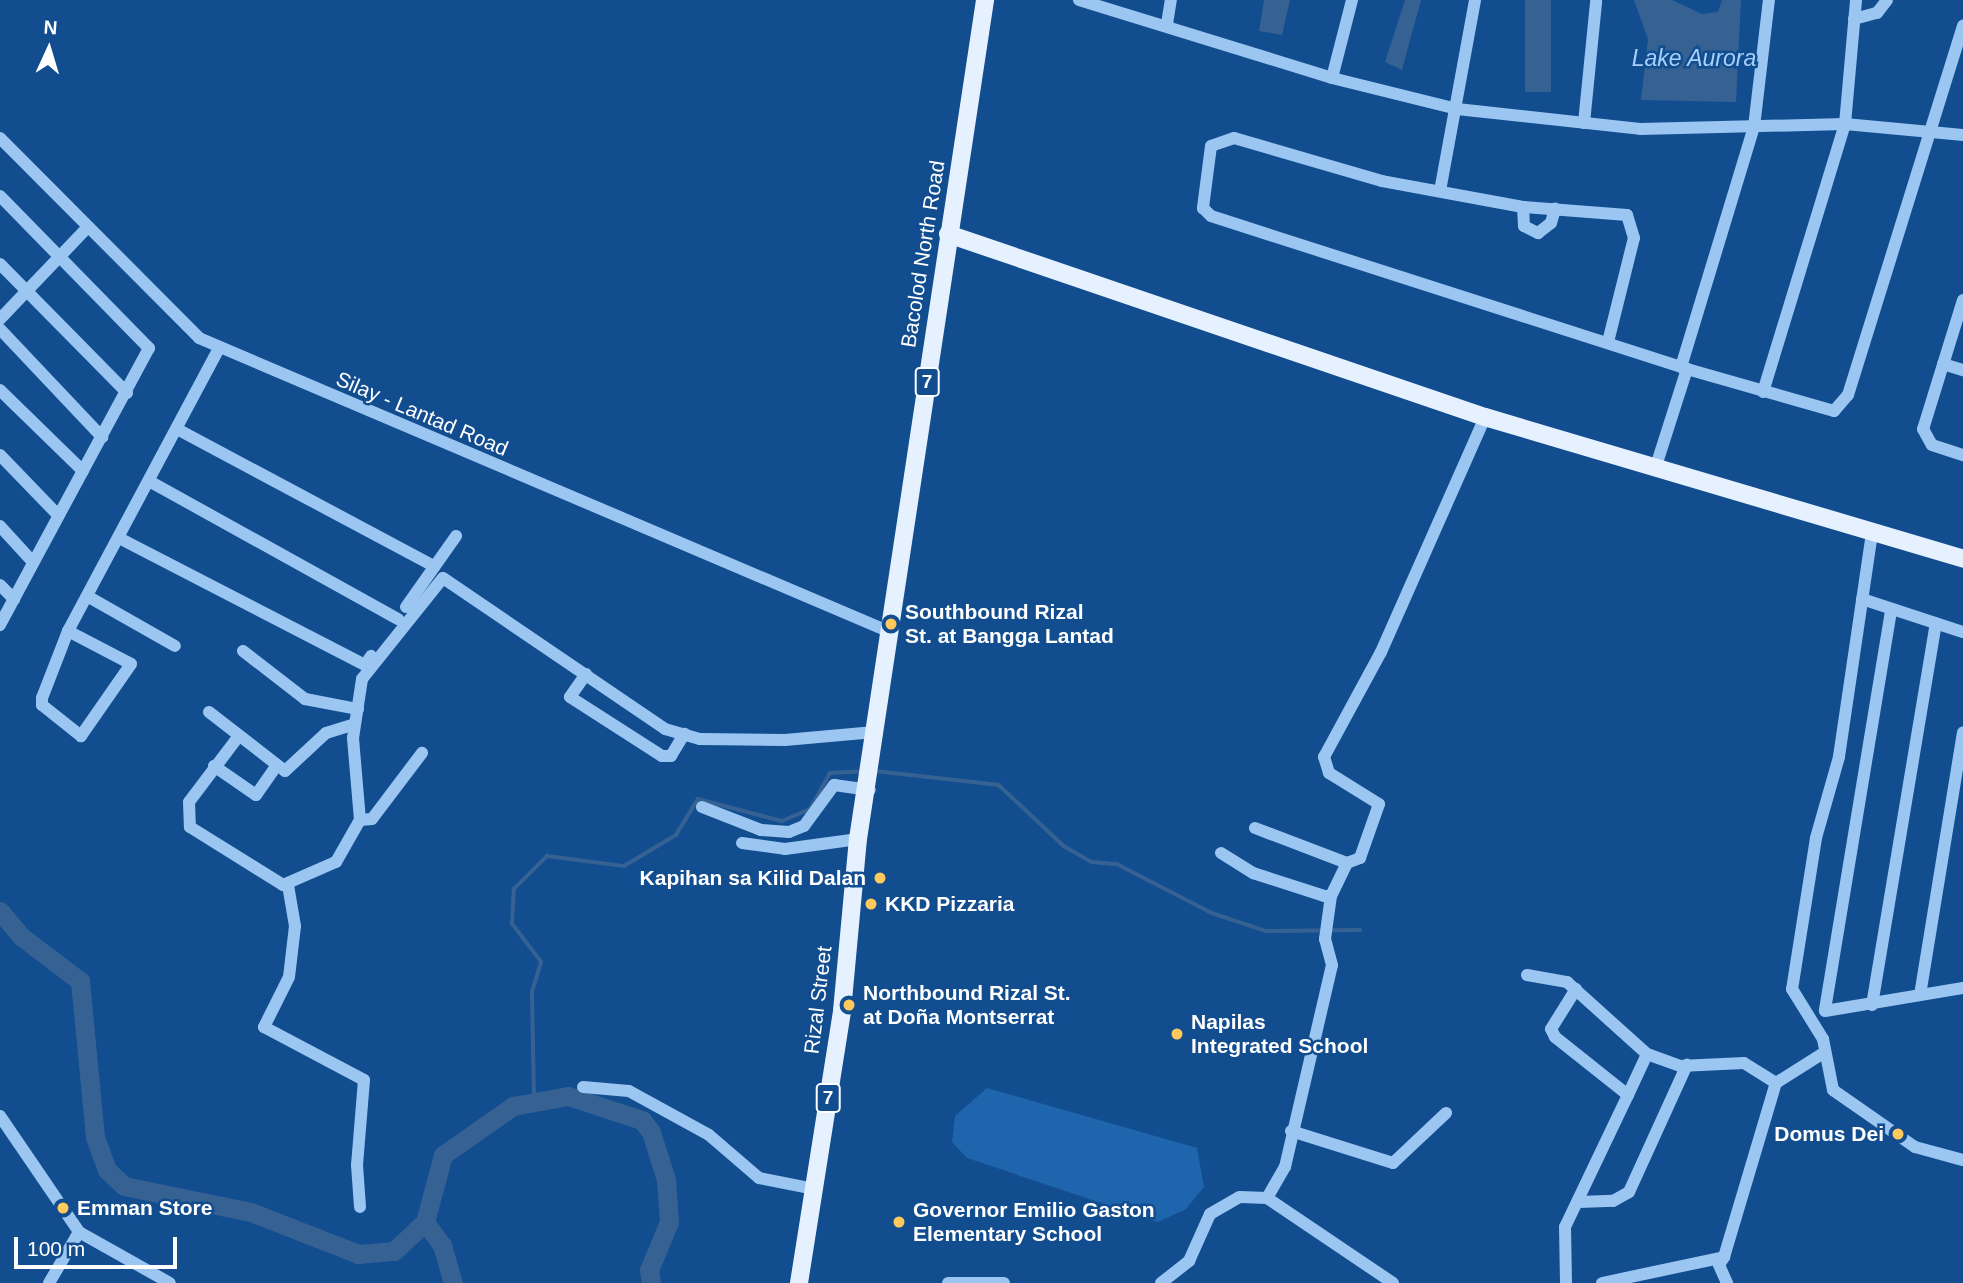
<!DOCTYPE html>
<html>
<head>
<meta charset="utf-8">
<style>
  body { margin:0 }
  #map { position:relative; width:1963px; height:1283px; overflow:hidden; background:#114d8f; font-family:Arial,sans-serif }
  div>[style] { position:absolute }
  [style*='--x'] { left:calc(var(--x)*1px); top:calc(var(--y)*1px); width:calc(var(--w)*1px); rotate:calc(var(--a)*1deg) }
  .green>* { inset:0; background:#1f65ad }
  .water>* { inset:0; background:#366293; transform-origin:0 0 }
  .stream>* { height:3.5px; margin:-1.75px; padding:0 1.75px; transform-origin:1.75px; border-radius:1.75px; background:#366293 }
  .river>* { height:19px; margin:-9.5px; padding:0 9.5px; transform-origin:9.5px; border-radius:9.5px; background:#366293 }
  .minor>* { height:12px; margin:-6px; padding:0 6px; transform-origin:6px; border-radius:6px; background:#9bc6f2 }
  .major>* { height:18px; margin:-9px; padding:0 9px; transform-origin:9px; border-radius:9px; background:#e6f1ff }
  .dots>* { width:19px; height:19px; translate:-50% -50%; box-sizing:border-box; border:4px solid #114d8f; border-radius:50% }
  span { translate:-50% -50%; white-space:nowrap; text-align:center; line-height:1.15; -webkit-text-stroke:5px #114d8f; paint-order:stroke }
  .shield-label span { padding:2px 5px; background:#114d8f; border:2px solid; border-radius:5px; -webkit-text-stroke-width:0 }
  .shield-label { font-size:19px; color:#fff; font-weight:700 }
  .street-label { font-size:21px; color:#fff }
  .poi-label { font-size:21px; color:#fff; font-weight:700 }
  .left { translate:0 -50%; text-align:left }
  .right { translate:-100% -50%; text-align:right }
  .water-label { font-size:23px; color:#a6d0fa; font-style:italic }
  .north { position:absolute; left:14px; top:14px; width:70px; height:70px; -webkit-text-stroke:5px #114d8f; paint-order:stroke; rotate:4deg; font-size:19px; font-weight:700; line-height:28px; text-align:center; color:#fff }
  .north::after { content:''; display:block; margin:auto; width:24px; height:32px; background:#fff; clip-path:polygon(50% 0,100% 100%,50% 72%,0 100%) }
  .scale { position:absolute; left:14px; top:1237px; width:163px; height:32px; box-sizing:border-box; border:4px solid #fff; border-top:0; padding-left:9px; font-size:21px; line-height:24px; white-space:nowrap; color:#fff; -webkit-text-stroke:5px #114d8f; paint-order:stroke }
</style>
</head>
<body>
<div id="map">
  <div class="green">
    <i style="clip-path:polygon(987px 1088px,1197px 1148px,1204px 1187px,1186px 1209px,1158px 1222px,967px 1158px,952px 1142px,955px 1116px)"></i>
  </div>
  <div class="water">
    <i style="clip-path:polygon(1264px 0,1290px 0,1282px 35px,1259px 31px)"></i>
    <i style="clip-path:polygon(1405px 0,1421px 0,1402px 70px,1385px 62px)"></i>
    <i style="left:1525px;top:0;width:26px;height:92px"></i>
    <i style="clip-path:polygon(1634px 0,1672px 0,1702px 14px,1718px 12px,1722px 0,1741px 0,1736px 102px,1641px 100px,1648px 39px)"></i>
  </div>
  <div class="stream">
    <i style="--x:875;--y:771;--w:125;--a:6.4"></i>
    <i style="--x:999;--y:785;--w:89;--a:43.2"></i>
    <i style="--x:1064;--y:846;--w:32;--a:30"></i>
    <i style="--x:1092;--y:862;--w:25;--a:5"></i>
    <i style="--x:1117;--y:864;--w:107;--a:27.3"></i>
    <i style="--x:1212;--y:913;--w:57;--a:18.4"></i>
    <i style="--x:1266;--y:931;--w:94;--a:-0.6"></i>
    <i style="--x:534;--y:1098;--w:106;--a:-91.1"></i>
    <i style="--x:532;--y:992;--w:31;--a:-73"></i>
    <i style="--x:541;--y:962;--w:48;--a:-127.3"></i>
    <i style="--x:512;--y:924;--w:35;--a:-87"></i>
    <i style="--x:514;--y:889;--w:47;--a:-45"></i>
    <i style="--x:547;--y:856;--w:78;--a:7.4"></i>
    <i style="--x:624;--y:866;--w:61;--a:-30.8"></i>
    <i style="--x:676;--y:835;--w:42;--a:-58.6"></i>
    <i style="--x:698;--y:799;--w:87;--a:14.7"></i>
    <i style="--x:782;--y:821;--w:30;--a:-23"></i>
    <i style="--x:810;--y:809;--w:41;--a:-60.9"></i>
    <i style="--x:830;--y:773;--w:34;--a:-3"></i>
  </div>
  <div class="river">
    <i style="--x:0;--y:911;--w:34;--a:50"></i>
    <i style="--x:22;--y:937;--w:73;--a:37.2"></i>
    <i style="--x:80;--y:981;--w:157;--a:84.5"></i>
    <i style="--x:95;--y:1137;--w:35;--a:70"></i>
    <i style="--x:107;--y:1170;--w:23;--a:43"></i>
    <i style="--x:124;--y:1186;--w:130;--a:11.6"></i>
    <i style="--x:251;--y:1212;--w:115;--a:21.4"></i>
    <i style="--x:358;--y:1254;--w:36;--a:-5"></i>
    <i style="--x:394;--y:1251;--w:42;--a:-43.1"></i>
    <i style="--x:425;--y:1222;--w:69;--a:-75"></i>
    <i style="--x:443;--y:1155;--w:85;--a:-35"></i>
    <i style="--x:513;--y:1106;--w:56;--a:-10.3"></i>
    <i style="--x:568;--y:1096;--w:78;--a:18"></i>
    <i style="--x:642;--y:1120;--w:15;--a:53"></i>
    <i style="--x:651;--y:1132;--w:50;--a:72.6"></i>
    <i style="--x:666;--y:1180;--w:42;--a:85.9"></i>
    <i style="--x:669;--y:1222;--w:52;--a:112.6"></i>
    <i style="--x:649;--y:1270;--w:13;--a:81"></i>
    <i style="--x:425;--y:1222;--w:29;--a:54"></i>
    <i style="--x:442;--y:1245;--w:40;--a:74"></i>
  </div>
  <div class="minor">
    <i style="--x:1079;--y:0;--w:265;--a:17.1"></i>
    <i style="--x:1332;--y:78;--w:129;--a:13.9"></i>
    <i style="--x:1457;--y:109;--w:184;--a:6.2"></i>
    <i style="--x:1640;--y:129;--w:205;--a:-1.4"></i>
    <i style="--x:1845;--y:124;--w:119;--a:5.3"></i>
    <i style="--x:1854;--y:19;--w:24;--a:-15"></i>
    <i style="--x:1877;--y:13;--w:16;--a:-52"></i>
    <i style="--x:1167;--y:24;--w:24;--a:-81"></i>
    <i style="--x:1332;--y:78;--w:81;--a:-75.6"></i>
    <i style="--x:1584;--y:123;--w:122;--a:-84.3"></i>
    <i style="--x:0;--y:138;--w:282;--a:45.1"></i>
    <i style="--x:199;--y:338;--w:751;--a:23.05"></i>
    <i style="--x:1440;--y:191;--w:194;--a:-79.6"></i>
    <i style="--x:0;--y:196;--w:213;--a:45.6"></i>
    <i style="--x:149;--y:348;--w:315;--a:118.3"></i>
    <i style="--x:1523;--y:207;--w:19;--a:87"></i>
    <i style="--x:1524;--y:226;--w:16;--a:27"></i>
    <i style="--x:1538;--y:233;--w:16;--a:-38"></i>
    <i style="--x:1551;--y:223;--w:15;--a:-74"></i>
    <i style="--x:0;--y:264;--w:181;--a:45.4"></i>
    <i style="--x:1963;--y:300;--w:135;--a:107.2"></i>
    <i style="--x:1923;--y:429;--w:18;--a:61"></i>
    <i style="--x:1932;--y:445;--w:33;--a:18"></i>
    <i style="--x:0;--y:319;--w:126;--a:-46.3"></i>
    <i style="--x:0;--y:329;--w:149;--a:46.6"></i>
    <i style="--x:1608;--y:342;--w:107;--a:-76"></i>
    <i style="--x:1634;--y:238;--w:24;--a:-107"></i>
    <i style="--x:1627;--y:215;--w:104;--a:-175.6"></i>
    <i style="--x:1523;--y:207;--w:143;--a:-169.6"></i>
    <i style="--x:1382;--y:181;--w:154;--a:-163.8"></i>
    <i style="--x:1234;--y:138;--w:24;--a:161"></i>
    <i style="--x:1211;--y:146;--w:63;--a:97.4"></i>
    <i style="--x:1203;--y:208;--w:11;--a:45"></i>
    <i style="--x:1211;--y:216;--w:500;--a:17.8"></i>
    <i style="--x:1687;--y:369;--w:153;--a:15.9"></i>
    <i style="--x:1834;--y:411;--w:21;--a:-49"></i>
    <i style="--x:1848;--y:395;--w:387;--a:-72.7"></i>
    <i style="--x:1943;--y:364;--w:21;--a:17"></i>
    <i style="--x:1681;--y:367;--w:251;--a:-73.1"></i>
    <i style="--x:1754;--y:127;--w:128;--a:-83.3"></i>
    <i style="--x:0;--y:390;--w:116;--a:44.3"></i>
    <i style="--x:1763;--y:392;--w:280;--a:-73"></i>
    <i style="--x:1845;--y:124;--w:124;--a:-84.9"></i>
    <i style="--x:177;--y:429;--w:291;--a:28.1"></i>
    <i style="--x:0;--y:455;--w:83;--a:46"></i>
    <i style="--x:1656;--y:466;--w:102;--a:-72.3"></i>
    <i style="--x:149;--y:481;--w:285;--a:29"></i>
    <i style="--x:0;--y:526;--w:47;--a:47.6"></i>
    <i style="--x:1872;--y:533;--w:226;--a:98.4"></i>
    <i style="--x:1839;--y:757;--w:84;--a:105.9"></i>
    <i style="--x:1816;--y:838;--w:153;--a:99"></i>
    <i style="--x:1792;--y:989;--w:59;--a:58.2"></i>
    <i style="--x:1823;--y:1039;--w:52;--a:78.9"></i>
    <i style="--x:1833;--y:1090;--w:100;--a:34.8"></i>
    <i style="--x:1915;--y:1147;--w:50;--a:15.2"></i>
    <i style="--x:119;--y:538;--w:277;--a:27.3"></i>
    <i style="--x:365;--y:665;--w:11;--a:-56"></i>
    <i style="--x:0;--y:585;--w:20;--a:45"></i>
    <i style="--x:87;--y:596;--w:101;--a:29.6"></i>
    <i style="--x:1862;--y:599;--w:106;--a:18.1"></i>
    <i style="--x:406;--y:607;--w:87;--a:-54.8"></i>
    <i style="--x:1891;--y:611;--w:405;--a:99.4"></i>
    <i style="--x:1825;--y:1011;--w:140;--a:-9.5"></i>
    <i style="--x:68;--y:631;--w:71;--a:27.6"></i>
    <i style="--x:131;--y:664;--w:88;--a:124.8"></i>
    <i style="--x:81;--y:736;--w:50;--a:-141.5"></i>
    <i style="--x:42;--y:705;--w:7;--a:-90"></i>
    <i style="--x:42;--y:698;--w:72;--a:-68.8"></i>
    <i style="--x:68;--y:631;--w:321;--a:-61.9"></i>
    <i style="--x:243;--y:651;--w:78;--a:37.7"></i>
    <i style="--x:305;--y:699;--w:54;--a:10.7"></i>
    <i style="--x:586;--y:674;--w:28;--a:125"></i>
    <i style="--x:570;--y:697;--w:109;--a:32.7"></i>
    <i style="--x:662;--y:756;--w:9;--a:0"></i>
    <i style="--x:671;--y:756;--w:26;--a:-59"></i>
    <i style="--x:209;--y:712;--w:96;--a:37.8"></i>
    <i style="--x:285;--y:771;--w:56;--a:-42.8"></i>
    <i style="--x:326;--y:733;--w:28;--a:-17"></i>
    <i style="--x:238;--y:737;--w:81;--a:127"></i>
    <i style="--x:189;--y:802;--w:25;--a:88"></i>
    <i style="--x:190;--y:827;--w:110;--a:31.9"></i>
    <i style="--x:283;--y:885;--w:58;--a:-23.5"></i>
    <i style="--x:336;--y:862;--w:48;--a:-60.3"></i>
    <i style="--x:360;--y:820;--w:82;--a:-94.9"></i>
    <i style="--x:353;--y:738;--w:60;--a:-81.3"></i>
    <i style="--x:362;--y:679;--w:129;--a:-51.3"></i>
    <i style="--x:443;--y:578;--w:268;--a:34.2"></i>
    <i style="--x:665;--y:729;--w:36;--a:16"></i>
    <i style="--x:700;--y:739;--w:85;--a:0.7"></i>
    <i style="--x:785;--y:740;--w:90;--a:-5.1"></i>
    <i style="--x:214;--y:766;--w:51;--a:34.6"></i>
    <i style="--x:256;--y:795;--w:33;--a:-55"></i>
    <i style="--x:702;--y:807;--w:63;--a:21.3"></i>
    <i style="--x:761;--y:830;--w:28;--a:4"></i>
    <i style="--x:789;--y:832;--w:16;--a:-22"></i>
    <i style="--x:804;--y:826;--w:51;--a:-53.8"></i>
    <i style="--x:834;--y:785;--w:36;--a:8"></i>
    <i style="--x:360;--y:820;--w:12;--a:-5"></i>
    <i style="--x:372;--y:819;--w:83;--a:-52.9"></i>
    <i style="--x:1255;--y:828;--w:98;--a:20.8"></i>
    <i style="--x:742;--y:843;--w:43;--a:7.9"></i>
    <i style="--x:785;--y:849;--w:74;--a:-7.8"></i>
    <i style="--x:1221;--y:853;--w:38;--a:32"></i>
    <i style="--x:1253;--y:873;--w:75;--a:17.9"></i>
    <i style="--x:1324;--y:896;--w:7;--a:0"></i>
    <i style="--x:1331;--y:896;--w:37;--a:-64"></i>
    <i style="--x:1347;--y:863;--w:14;--a:-21"></i>
    <i style="--x:1360;--y:858;--w:57;--a:-70.6"></i>
    <i style="--x:1379;--y:804;--w:59;--a:-148.2"></i>
    <i style="--x:1329;--y:773;--w:17;--a:-107"></i>
    <i style="--x:1324;--y:757;--w:119;--a:-61.5"></i>
    <i style="--x:1381;--y:652;--w:257;--a:-66.1"></i>
    <i style="--x:288;--y:885;--w:42;--a:80.3"></i>
    <i style="--x:295;--y:926;--w:51;--a:96.7"></i>
    <i style="--x:289;--y:977;--w:56;--a:116.6"></i>
    <i style="--x:264;--y:1027;--w:113;--a:27.9"></i>
    <i style="--x:364;--y:1080;--w:85;--a:94.7"></i>
    <i style="--x:357;--y:1165;--w:42;--a:85.9"></i>
    <i style="--x:1527;--y:975;--w:41;--a:9.9"></i>
    <i style="--x:1567;--y:982;--w:108;--a:42"></i>
    <i style="--x:1647;--y:1054;--w:35;--a:20"></i>
    <i style="--x:1680;--y:1066;--w:64;--a:-2.7"></i>
    <i style="--x:1744;--y:1063;--w:38;--a:32"></i>
    <i style="--x:1576;--y:989;--w:47;--a:122"></i>
    <i style="--x:1551;--y:1029;--w:9;--a:63"></i>
    <i style="--x:1555;--y:1037;--w:93;--a:38.5"></i>
    <i style="--x:1628;--y:1095;--w:45;--a:-65.1"></i>
    <i style="--x:1920;--y:995;--w:266;--a:-80.7"></i>
    <i style="--x:1872;--y:1005;--w:387;--a:-80.5"></i>
    <i style="--x:583;--y:1087;--w:46;--a:5"></i>
    <i style="--x:629;--y:1091;--w:91;--a:28.8"></i>
    <i style="--x:709;--y:1135;--w:66;--a:40.7"></i>
    <i style="--x:759;--y:1178;--w:56;--a:11.3"></i>
    <i style="--x:0;--y:1116;--w:140;--a:55.7"></i>
    <i style="--x:79;--y:1232;--w:104;--a:29.3"></i>
    <i style="--x:1291;--y:1131;--w:107;--a:17.4"></i>
    <i style="--x:1393;--y:1163;--w:73;--a:-43.3"></i>
    <i style="--x:1267;--y:1198;--w:36;--a:-60"></i>
    <i style="--x:1285;--y:1167;--w:207;--a:-76.9"></i>
    <i style="--x:1332;--y:965;--w:27;--a:-105"></i>
    <i style="--x:1325;--y:939;--w:43;--a:-82.1"></i>
    <i style="--x:1579;--y:1202;--w:34;--a:-2"></i>
    <i style="--x:1613;--y:1201;--w:18;--a:-29"></i>
    <i style="--x:1629;--y:1192;--w:140;--a:-65.5"></i>
    <i style="--x:1724;--y:1257;--w:9;--a:122"></i>
    <i style="--x:1719;--y:1265;--w:20;--a:66"></i>
    <i style="--x:49;--y:1283;--w:59;--a:-59.5"></i>
    <i style="--x:948;--y:1283;--w:56;--a:0"></i>
    <i style="--x:1161;--y:1283;--w:36;--a:-38"></i>
    <i style="--x:1189;--y:1261;--w:51;--a:-65.9"></i>
    <i style="--x:1210;--y:1214;--w:34;--a:-30"></i>
    <i style="--x:1240;--y:1197;--w:27;--a:2"></i>
    <i style="--x:1267;--y:1198;--w:152;--a:34"></i>
    <i style="--x:1566;--y:1283;--w:56;--a:-91"></i>
    <i style="--x:1565;--y:1227;--w:146;--a:-64.5"></i>
    <i style="--x:1602;--y:1283;--w:125;--a:-12"></i>
    <i style="--x:1724;--y:1257;--w:182;--a:-73.4"></i>
    <i style="--x:1776;--y:1083;--w:58;--a:-32.3"></i>
  </div>
  <div class="major">
    <i style="--x:948;--y:234;--w:567;--a:18.82"></i>
    <i style="--x:1485;--y:417;--w:499;--a:16.5"></i>
    <i style="--x:799;--y:1283;--w:275;--a:-81"></i>
    <i style="--x:842;--y:1011;--w:173;--a:-84.7"></i>
    <i style="--x:858;--y:839;--w:849;--a:-81.39"></i>
  </div>
  <div class="dots">
    <i style="left:891px;top:624px;background:#ffc95c"></i>
    <i style="left:880px;top:878px;background:#ffc95c"></i>
    <i style="left:871px;top:904px;background:#ffc95c"></i>
    <i style="left:849px;top:1005px;background:#ffc95c"></i>
    <i style="left:1177px;top:1034px;background:#ffc95c"></i>
    <i style="left:1898px;top:1134px;background:#ffc95c"></i>
    <i style="left:63px;top:1208px;background:#ffc95c"></i>
    <i style="left:899px;top:1222px;background:#ffc95c"></i>
  </div>
  <div class="shield-label">
    <span style="left:927px;top:382px">7</span>
    <span style="left:828px;top:1098px">7</span>
  </div>
  <div class="street-label">
    <span style="left:923px;top:254px;rotate:-81deg">Bacolod North Road</span>
    <span style="left:422px;top:414px;rotate:23deg">Silay - Lantad Road</span>
    <span style="left:818px;top:1000px;rotate:-83deg">Rizal Street</span>
  </div>
  <div class="poi-label">
    <span class="left" style="left:905px;top:624px">Southbound Rizal<br>St. at Bangga Lantad</span>
    <span class="right" style="left:866px;top:878px">Kapihan sa Kilid Dalan</span>
    <span class="left" style="left:885px;top:904px">KKD Pizzaria</span>
    <span class="left" style="left:863px;top:1005px">Northbound Rizal St.<br>at Doña Montserrat</span>
    <span class="left" style="left:1191px;top:1034px">Napilas<br>Integrated School</span>
    <span class="right" style="left:1884px;top:1134px">Domus Dei</span>
    <span class="left" style="left:77px;top:1208px">Emman Store</span>
    <span class="left" style="left:913px;top:1222px">Governor Emilio Gaston<br>Elementary School</span>
  </div>
  <div class="water-label">
    <span style="left:1694px;top:58px">Lake Aurora</span>
  </div>
  <div class="north">N</div>
  <div class="scale">100 m</div>
</div>
</body>
</html>
